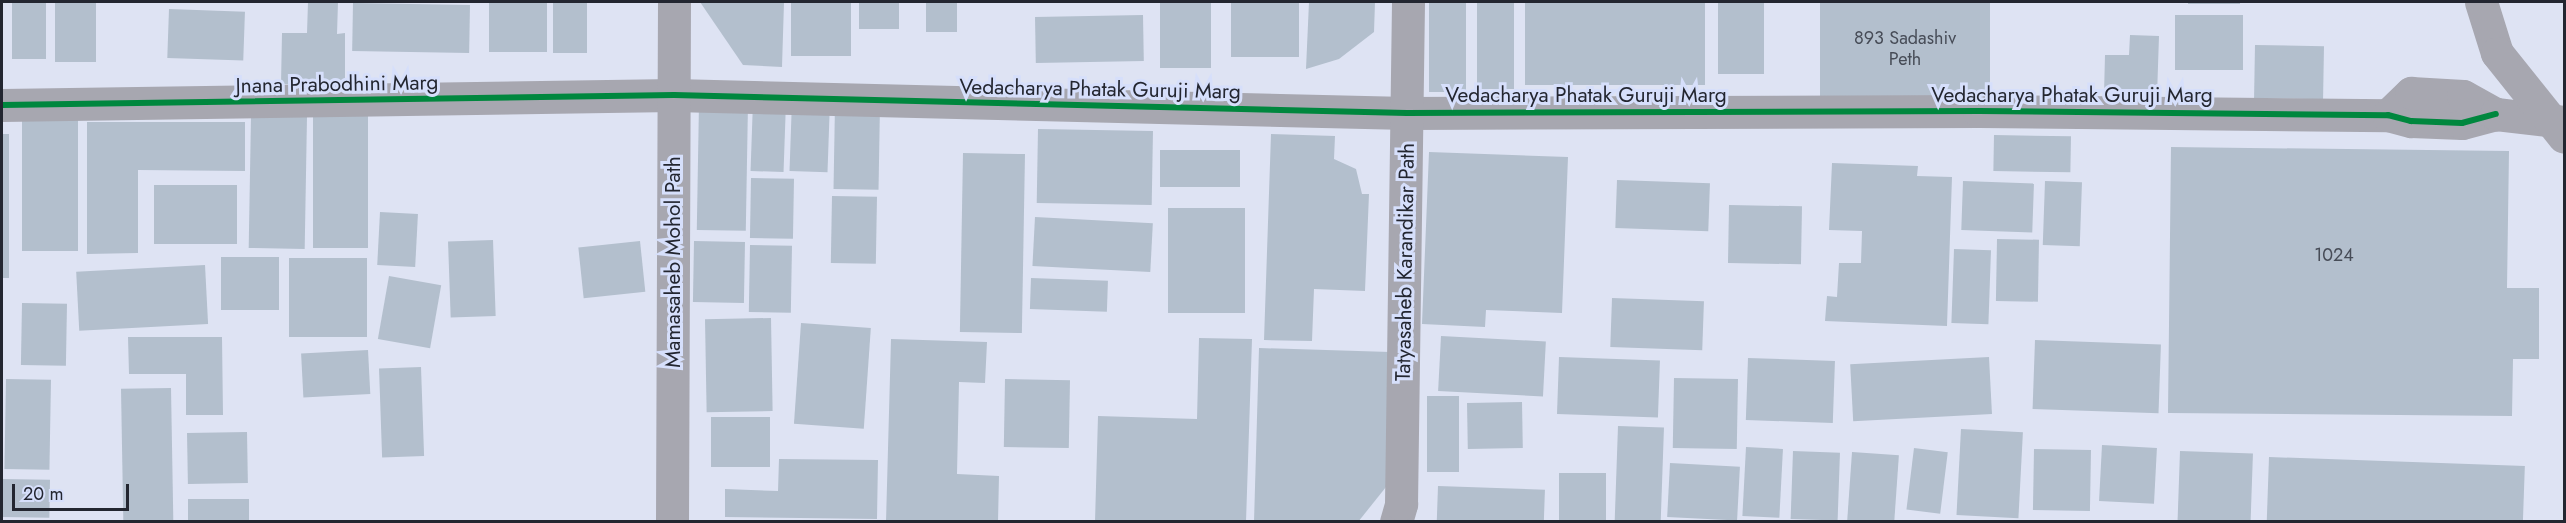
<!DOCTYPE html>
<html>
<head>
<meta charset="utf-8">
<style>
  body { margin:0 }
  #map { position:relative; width:2566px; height:523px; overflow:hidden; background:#dee3f3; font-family:Jost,sans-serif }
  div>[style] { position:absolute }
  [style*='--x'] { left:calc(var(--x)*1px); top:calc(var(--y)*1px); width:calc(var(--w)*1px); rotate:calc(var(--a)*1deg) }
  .building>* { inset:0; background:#b3bfcd; transform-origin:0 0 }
  .minor>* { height:33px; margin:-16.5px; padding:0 16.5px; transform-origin:16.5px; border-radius:16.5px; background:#a7a7b0 }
  .tertiary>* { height:33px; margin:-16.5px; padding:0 16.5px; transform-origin:16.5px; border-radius:16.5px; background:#a7a7b0 }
  .cycleway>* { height:6px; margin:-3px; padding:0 3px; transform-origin:3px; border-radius:3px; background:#00873e }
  span { translate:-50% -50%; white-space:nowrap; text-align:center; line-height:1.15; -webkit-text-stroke:6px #d6dffb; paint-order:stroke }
  .number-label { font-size:18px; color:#474c57 }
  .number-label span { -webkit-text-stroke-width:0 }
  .street-label { font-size:21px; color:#232630 }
  .frame { position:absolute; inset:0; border:3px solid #232630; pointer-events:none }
  .scale { position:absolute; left:12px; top:484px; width:117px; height:27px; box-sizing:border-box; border:3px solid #232630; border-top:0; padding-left:8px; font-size:18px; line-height:21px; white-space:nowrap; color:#232630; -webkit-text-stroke:4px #d6dffb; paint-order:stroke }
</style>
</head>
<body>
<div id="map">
  <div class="building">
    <i style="left:12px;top:2px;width:34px;height:57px"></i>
    <i style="left:55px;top:2px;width:41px;height:60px"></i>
    <i style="clip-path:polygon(308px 2px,338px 2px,337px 34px,345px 33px,345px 86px,281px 84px,282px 33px,307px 33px)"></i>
    <i style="left:489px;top:2px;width:58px;height:50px"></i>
    <i style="left:553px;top:2px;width:34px;height:51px"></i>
    <i style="clip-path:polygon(700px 2px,784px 2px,782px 67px,743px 65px)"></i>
    <i style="left:791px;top:2px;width:60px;height:54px"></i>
    <i style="left:859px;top:2px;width:40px;height:27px"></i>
    <i style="left:926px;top:2px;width:31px;height:30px"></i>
    <i style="left:1160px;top:2px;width:51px;height:66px"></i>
    <i style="left:1231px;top:2px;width:68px;height:55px"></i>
    <i style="clip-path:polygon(1309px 2px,1375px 2px,1374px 32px,1339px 59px,1306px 69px)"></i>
    <i style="left:1429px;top:2px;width:37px;height:90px"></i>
    <i style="left:1477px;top:2px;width:37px;height:87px"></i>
    <i style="left:1525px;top:2px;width:180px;height:83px"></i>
    <i style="left:1718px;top:2px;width:46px;height:72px"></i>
    <i style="left:1820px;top:2px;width:170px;height:95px"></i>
    <i style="left:2188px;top:2px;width:52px;height:2px"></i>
    <i style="left:353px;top:3px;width:117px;height:48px;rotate:1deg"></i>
    <i style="left:169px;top:9px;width:76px;height:49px;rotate:2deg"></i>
    <i style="left:1143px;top:15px;width:46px;height:108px;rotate:89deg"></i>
    <i style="left:2175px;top:15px;width:68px;height:55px"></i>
    <i style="clip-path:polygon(2130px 35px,2159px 36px,2157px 96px,2104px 94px,2105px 55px,2129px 55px)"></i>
    <i style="left:2255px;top:45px;width:69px;height:53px;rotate:1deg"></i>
    <i style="left:792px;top:100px;width:38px;height:71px;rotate:2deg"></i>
    <i style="left:753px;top:101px;width:33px;height:70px;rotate:2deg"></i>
    <i style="left:699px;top:103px;width:49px;height:127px;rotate:1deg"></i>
    <i style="left:835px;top:104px;width:45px;height:85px;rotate:1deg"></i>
    <i style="left:251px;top:116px;width:56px;height:132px;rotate:1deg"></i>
    <i style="left:313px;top:116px;width:55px;height:132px"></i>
    <i style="left:22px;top:119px;width:56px;height:132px"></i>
    <i style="clip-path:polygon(87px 122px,245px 122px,245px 171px,138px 170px,138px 253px,87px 254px)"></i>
    <i style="left:1038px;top:129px;width:115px;height:74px;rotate:1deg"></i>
    <i style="left:2px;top:134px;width:7px;height:144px"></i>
    <i style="clip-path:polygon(1271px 134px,1335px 136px,1334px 159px,1356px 169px,1362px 194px,1369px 194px,1365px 291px,1314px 289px,1312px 341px,1264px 340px)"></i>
    <i style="left:1994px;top:135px;width:77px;height:36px;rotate:1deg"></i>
    <i style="clip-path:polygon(2171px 147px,2509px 151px,2507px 288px,2539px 288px,2539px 359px,2513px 359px,2512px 416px,2168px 413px)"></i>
    <i style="left:1160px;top:150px;width:80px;height:37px"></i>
    <i style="clip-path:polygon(1429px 152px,1568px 157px,1562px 313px,1486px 310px,1485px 327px,1422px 324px)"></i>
    <i style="left:963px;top:153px;width:62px;height:179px;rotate:1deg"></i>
    <i style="clip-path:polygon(1832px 163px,1918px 166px,1917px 176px,1952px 177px,1947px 326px,1825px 321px,1827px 296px,1837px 297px,1839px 263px,1861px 263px,1862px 231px,1829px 230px)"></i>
    <i style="left:751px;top:178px;width:43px;height:60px;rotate:1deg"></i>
    <i style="left:1617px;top:180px;width:93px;height:48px;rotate:2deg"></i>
    <i style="left:1963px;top:181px;width:71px;height:49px;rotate:2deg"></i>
    <i style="left:2045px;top:181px;width:37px;height:64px;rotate:2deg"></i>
    <i style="left:237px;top:185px;width:59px;height:83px;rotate:90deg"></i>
    <i style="left:832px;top:196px;width:45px;height:67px;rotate:1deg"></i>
    <i style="left:1729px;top:205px;width:73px;height:58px;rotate:1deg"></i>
    <i style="left:1168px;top:208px;width:77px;height:105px"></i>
    <i style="left:380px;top:212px;width:38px;height:53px;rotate:3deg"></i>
    <i style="left:1035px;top:217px;width:118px;height:49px;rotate:3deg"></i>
    <i style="left:1997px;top:239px;width:42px;height:62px;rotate:1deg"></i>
    <i style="left:493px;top:240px;width:76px;height:45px;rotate:88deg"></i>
    <i style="left:640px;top:241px;width:51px;height:62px;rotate:84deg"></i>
    <i style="left:694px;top:241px;width:51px;height:61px;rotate:1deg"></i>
    <i style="left:750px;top:245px;width:42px;height:67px;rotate:1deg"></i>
    <i style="left:1954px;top:249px;width:37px;height:74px;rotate:2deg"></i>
    <i style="left:221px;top:257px;width:58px;height:53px"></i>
    <i style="left:289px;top:258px;width:78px;height:79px"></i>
    <i style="left:205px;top:265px;width:59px;height:129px;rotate:87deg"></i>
    <i style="left:389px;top:276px;width:53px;height:64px;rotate:10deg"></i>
    <i style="left:1031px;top:278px;width:77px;height:31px;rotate:2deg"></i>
    <i style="left:1612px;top:298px;width:92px;height:49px;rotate:2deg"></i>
    <i style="left:22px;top:303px;width:45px;height:62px;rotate:1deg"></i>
    <i style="left:771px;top:318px;width:93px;height:66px;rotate:89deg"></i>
    <i style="left:801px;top:323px;width:70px;height:101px;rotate:4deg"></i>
    <i style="left:1441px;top:336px;width:105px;height:55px;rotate:3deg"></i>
    <i style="clip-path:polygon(128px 337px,222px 337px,223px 415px,186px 415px,186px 374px,129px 374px)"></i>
    <i style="clip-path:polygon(1199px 338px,1252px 339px,1246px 522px,1095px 522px,1098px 416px,1197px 419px)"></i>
    <i style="clip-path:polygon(891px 339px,987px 342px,985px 383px,959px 382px,957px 474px,999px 476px,998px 522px,886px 522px)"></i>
    <i style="left:2035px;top:340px;width:126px;height:69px;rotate:2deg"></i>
    <i style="clip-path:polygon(1259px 348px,1390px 352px,1386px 487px,1358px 522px,1254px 522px)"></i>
    <i style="left:368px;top:350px;width:44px;height:67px;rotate:87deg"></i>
    <i style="left:1559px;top:357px;width:101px;height:57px;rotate:2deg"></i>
    <i style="left:1989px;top:357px;width:57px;height:139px;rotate:87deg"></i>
    <i style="left:1748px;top:358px;width:87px;height:62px;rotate:2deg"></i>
    <i style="left:421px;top:367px;width:89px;height:42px;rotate:88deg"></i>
    <i style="left:1674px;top:378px;width:64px;height:70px;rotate:1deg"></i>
    <i style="left:6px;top:379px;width:45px;height:90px;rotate:1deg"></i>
    <i style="left:1005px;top:379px;width:65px;height:68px;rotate:1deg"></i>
    <i style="left:171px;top:388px;width:134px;height:50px;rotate:89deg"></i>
    <i style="left:1427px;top:396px;width:32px;height:76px"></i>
    <i style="left:1522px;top:402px;width:46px;height:55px;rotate:89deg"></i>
    <i style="left:711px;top:417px;width:59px;height:50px"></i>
    <i style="left:1618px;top:426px;width:46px;height:96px;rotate:2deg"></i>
    <i style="left:1961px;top:429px;width:62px;height:86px;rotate:3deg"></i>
    <i style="left:247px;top:432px;width:51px;height:60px;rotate:89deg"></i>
    <i style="left:2102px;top:445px;width:55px;height:56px;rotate:3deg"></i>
    <i style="left:1746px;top:447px;width:37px;height:69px;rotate:3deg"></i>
    <i style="left:1914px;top:448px;width:34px;height:62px;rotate:7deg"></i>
    <i style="left:2034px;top:449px;width:57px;height:61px;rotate:1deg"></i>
    <i style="left:1793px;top:451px;width:47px;height:68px;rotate:2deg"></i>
    <i style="left:2180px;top:451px;width:73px;height:71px;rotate:2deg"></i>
    <i style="left:1852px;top:452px;width:47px;height:70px;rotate:4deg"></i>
    <i style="left:2269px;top:457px;width:256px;height:65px;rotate:2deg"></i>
    <i style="clip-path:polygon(779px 459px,878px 460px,877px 519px,725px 517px,725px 489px,778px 491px)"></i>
    <i style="left:1670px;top:463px;width:70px;height:54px;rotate:3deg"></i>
    <i style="left:1559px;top:473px;width:47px;height:49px"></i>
    <i style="left:2px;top:479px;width:48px;height:38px;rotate:1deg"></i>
    <i style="left:1438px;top:486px;width:107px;height:36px;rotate:2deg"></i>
    <i style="left:188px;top:499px;width:61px;height:23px"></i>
  </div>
  <div class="minor">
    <i style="--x:2;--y:105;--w:672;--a:-0.85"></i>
    <i style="--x:674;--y:95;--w:733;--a:1.41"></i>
    <i style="--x:1407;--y:113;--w:572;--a:-0.2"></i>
    <i style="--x:1979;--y:111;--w:409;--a:0.6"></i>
    <i style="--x:2388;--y:115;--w:24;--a:15"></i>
    <i style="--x:2411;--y:121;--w:51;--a:2.2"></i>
    <i style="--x:2462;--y:123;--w:35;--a:-15"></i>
    <i style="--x:2388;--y:115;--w:32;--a:-44"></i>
    <i style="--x:2411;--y:93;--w:52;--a:3.3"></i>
    <i style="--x:2463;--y:96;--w:38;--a:29"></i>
    <i style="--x:2496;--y:114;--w:68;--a:6.7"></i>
    <i style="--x:672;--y:522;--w:520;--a:-89.78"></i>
    <i style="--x:1396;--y:522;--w:19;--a:-74"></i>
    <i style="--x:1401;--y:504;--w:502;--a:-89.2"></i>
  </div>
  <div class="tertiary">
    <i style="--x:2481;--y:2;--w:53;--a:72.6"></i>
    <i style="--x:2497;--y:53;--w:107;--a:51.4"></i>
  </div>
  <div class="cycleway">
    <i style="--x:2;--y:105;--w:672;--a:-0.85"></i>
    <i style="--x:674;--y:95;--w:733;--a:1.41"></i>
    <i style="--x:1407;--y:113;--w:572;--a:-0.2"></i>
    <i style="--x:1979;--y:111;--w:409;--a:0.6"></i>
    <i style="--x:2388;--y:115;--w:24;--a:15"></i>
    <i style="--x:2411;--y:121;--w:51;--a:2.2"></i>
    <i style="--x:2462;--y:123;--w:35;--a:-15"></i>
  </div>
  <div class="number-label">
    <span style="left:1905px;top:49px">893 Sadashiv<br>Peth</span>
    <span style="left:2334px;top:255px">1024</span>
  </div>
  <div class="street-label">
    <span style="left:337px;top:84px;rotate:-1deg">Jnana Prabodhini Marg</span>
    <span style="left:1100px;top:89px;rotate:1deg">Vedacharya Phatak Guruji Marg</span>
    <span style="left:1586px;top:95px">Vedacharya Phatak Guruji Marg</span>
    <span style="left:2072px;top:95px">Vedacharya Phatak Guruji Marg</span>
    <span style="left:673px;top:262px;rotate:-90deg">Mamasaheb Mohol Path</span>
    <span style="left:1405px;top:262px;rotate:-89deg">Tatyasaheb Karandikar Path</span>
  </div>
  <div class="frame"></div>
  <div class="scale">20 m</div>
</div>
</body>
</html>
